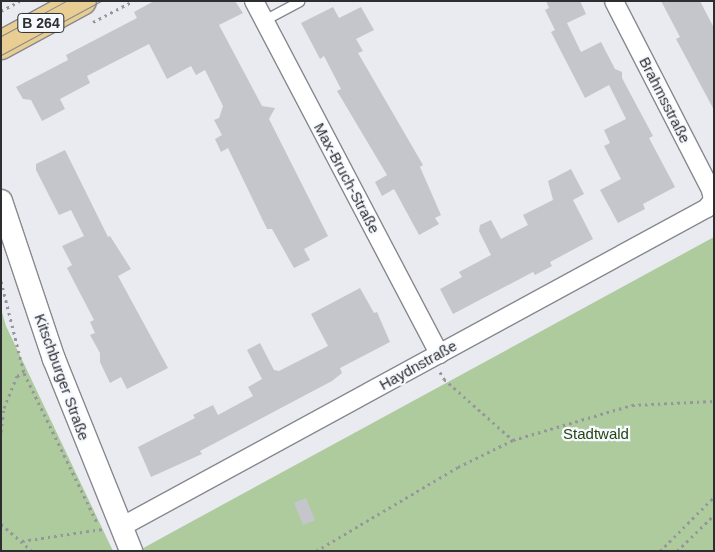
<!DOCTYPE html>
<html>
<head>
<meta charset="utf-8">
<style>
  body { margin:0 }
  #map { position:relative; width:715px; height:552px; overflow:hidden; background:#e9ebf1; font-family:Helvetica,sans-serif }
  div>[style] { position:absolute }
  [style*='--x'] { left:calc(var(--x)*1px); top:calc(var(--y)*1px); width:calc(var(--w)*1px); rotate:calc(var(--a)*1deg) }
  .green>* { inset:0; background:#aecb9d }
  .building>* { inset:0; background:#c4c6cc; transform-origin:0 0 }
  .path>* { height:3px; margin-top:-1.5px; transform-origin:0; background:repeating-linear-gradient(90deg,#96979c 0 2.5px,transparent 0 6.5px) }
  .roads { filter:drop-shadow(1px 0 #87898e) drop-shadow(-1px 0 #87898e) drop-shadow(0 1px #87898e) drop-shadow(0 -1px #87898e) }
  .service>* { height:9px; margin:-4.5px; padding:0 4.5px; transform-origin:4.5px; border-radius:4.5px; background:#fff }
  .minor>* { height:18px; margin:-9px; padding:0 9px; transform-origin:9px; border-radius:9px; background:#fff }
  .tertiary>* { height:22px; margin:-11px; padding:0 11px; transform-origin:11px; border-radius:11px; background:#fff }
  .primary>* { height:28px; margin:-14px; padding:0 14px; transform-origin:14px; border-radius:14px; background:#e8ce93 }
  .tram>* { height:1px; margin:-0.5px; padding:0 0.5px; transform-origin:0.5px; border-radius:0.5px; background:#88898d }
  span { translate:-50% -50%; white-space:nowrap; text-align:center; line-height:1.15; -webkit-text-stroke:4.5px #f6f9ff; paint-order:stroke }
  .shield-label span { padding:1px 4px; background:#f6f9ff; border:1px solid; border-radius:4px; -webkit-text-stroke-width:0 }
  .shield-label { font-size:14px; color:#2d2e30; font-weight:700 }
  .street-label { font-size:15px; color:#2d2e30 }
  .park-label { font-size:15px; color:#27450f }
  .frame { position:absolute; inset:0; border:2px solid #2d2e30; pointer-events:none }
</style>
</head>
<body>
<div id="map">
  <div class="green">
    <i style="clip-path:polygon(714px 237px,714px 551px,138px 551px,167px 535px)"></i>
    <i style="clip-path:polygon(1px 309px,6px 326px,113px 551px,1px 551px)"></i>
  </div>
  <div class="building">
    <i style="clip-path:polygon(154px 1px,235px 1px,243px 13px,219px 25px,262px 106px,275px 108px,269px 119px,328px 236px,304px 249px,310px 260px,294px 268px,272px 229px,267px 229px,228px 148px,221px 152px,215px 139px,222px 135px,214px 120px,219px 118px,223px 106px,205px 70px,196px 75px,191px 66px,167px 79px,149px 44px,87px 76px,90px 83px,60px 99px,65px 109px,42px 121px,31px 100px,23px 99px,16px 87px,68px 60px,66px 55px,137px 18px,134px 12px)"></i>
    <i style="clip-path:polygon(546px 1px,580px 1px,586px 14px,567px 23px,581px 52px,601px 42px,615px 69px,622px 72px,622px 78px,653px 136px,649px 138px,675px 187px,643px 204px,645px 209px,618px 223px,600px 190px,621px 179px,604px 146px,610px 143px,604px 130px,626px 119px,609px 85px,585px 98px,551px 32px,555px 30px,545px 10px,549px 8px)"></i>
    <i style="clip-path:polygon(661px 1px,700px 1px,714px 28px,714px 110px,676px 39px,680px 37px)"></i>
    <i style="clip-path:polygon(333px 7px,339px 18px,361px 7px,374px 30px,356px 39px,363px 51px,358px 53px,423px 165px,420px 167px,441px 215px,435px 218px,439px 224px,419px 235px,394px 189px,382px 196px,375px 182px,387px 175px,337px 91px,341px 89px,324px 56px,320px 59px,301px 23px)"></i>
    <i style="clip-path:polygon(65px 150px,108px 237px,110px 236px,131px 269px,118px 276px,168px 368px,127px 389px,121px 377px,110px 383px,100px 362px,100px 353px,90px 335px,95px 333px,90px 322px,94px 320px,67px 268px,72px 265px,62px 246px,84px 236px,71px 210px,59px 215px,36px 170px,36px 164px)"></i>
    <i style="clip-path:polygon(571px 169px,584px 194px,573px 200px,593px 239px,550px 262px,552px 266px,535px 275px,533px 272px,453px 314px,440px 289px,462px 277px,459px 272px,491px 255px,479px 231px,480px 225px,491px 220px,501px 239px,528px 225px,523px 215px,553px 200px,548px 181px)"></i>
    <i style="clip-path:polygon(360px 288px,374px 313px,377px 312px,390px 342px,340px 368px,342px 373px,332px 381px,200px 451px,202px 454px,151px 477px,138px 447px,195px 418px,193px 415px,213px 405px,218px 415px,253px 396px,248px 387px,262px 379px,247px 350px,260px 343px,274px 370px,279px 371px,328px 346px,311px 314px)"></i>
    <i style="left:306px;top:498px;width:24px;height:13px;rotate:68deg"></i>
  </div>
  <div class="path">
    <i style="--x:1;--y:11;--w:21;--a:-28"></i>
    <i style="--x:93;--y:22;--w:45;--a:-27.7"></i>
    <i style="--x:1;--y:281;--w:95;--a:76"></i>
    <i style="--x:24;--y:373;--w:167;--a:64"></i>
    <i style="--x:440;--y:372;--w:8;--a:60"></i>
    <i style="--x:444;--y:379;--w:92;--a:41.5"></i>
    <i style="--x:1;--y:432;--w:24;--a:-83"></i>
    <i style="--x:4;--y:408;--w:35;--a:-68"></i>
    <i style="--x:17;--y:376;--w:8;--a:-23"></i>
    <i style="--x:1;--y:524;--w:41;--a:41.1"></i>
    <i style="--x:22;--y:541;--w:81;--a:-8.5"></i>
    <i style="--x:316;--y:551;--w:165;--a:-30.6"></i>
    <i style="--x:458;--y:467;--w:61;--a:-26.1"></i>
    <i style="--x:513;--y:440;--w:124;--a:-16.4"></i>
    <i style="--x:632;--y:405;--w:82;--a:-2.8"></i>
    <i style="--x:660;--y:551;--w:76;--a:-45"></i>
    <i style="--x:677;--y:551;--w:52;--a:-44.2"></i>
  </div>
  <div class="roads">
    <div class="service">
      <i style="--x:264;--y:20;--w:40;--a:-28"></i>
    </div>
    <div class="minor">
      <i style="--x:254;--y:1;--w:399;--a:62.3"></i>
      <i style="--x:121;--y:527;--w:667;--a:-28.56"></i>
      <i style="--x:707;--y:208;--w:10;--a:-53"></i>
      <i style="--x:713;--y:200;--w:10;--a:-101"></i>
      <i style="--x:711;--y:190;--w:212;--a:-117.2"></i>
    </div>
    <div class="tertiary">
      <i style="--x:1;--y:201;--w:167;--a:71.5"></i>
      <i style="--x:54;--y:359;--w:207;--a:68.1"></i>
    </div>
    <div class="primary">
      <i style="--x:1;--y:45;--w:92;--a:-28.5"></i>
    </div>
  </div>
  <div class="tram">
    <i style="--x:1;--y:36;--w:74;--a:-28.3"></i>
    <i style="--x:1;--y:55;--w:114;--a:-28.4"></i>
  </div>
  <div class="shield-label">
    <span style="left:41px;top:23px">B 264</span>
  </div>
  <div class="street-label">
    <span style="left:665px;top:100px;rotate:63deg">Brahmsstraße</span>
    <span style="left:347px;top:178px;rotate:62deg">Max-Bruch-Straße</span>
    <span style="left:418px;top:365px;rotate:-29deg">Haydnstraße</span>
    <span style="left:62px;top:377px;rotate:70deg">Kitschburger Straße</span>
  </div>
  <div class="park-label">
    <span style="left:596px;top:434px">Stadtwald</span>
  </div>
  <div class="frame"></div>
</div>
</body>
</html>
